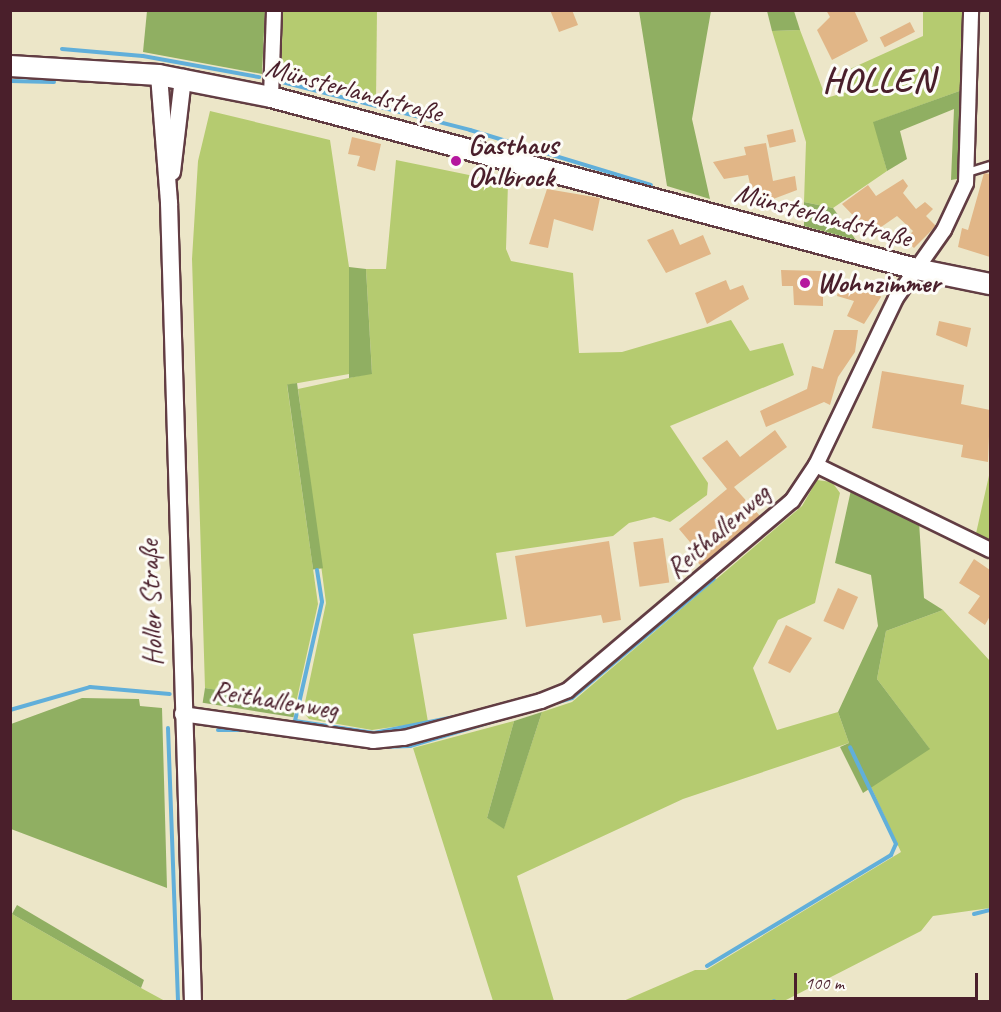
<!DOCTYPE html>
<html>
<head>
<meta charset="utf-8">
<style>
  body { margin:0 }
  #map { position:relative; width:1001px; height:1012px; overflow:hidden; background:#ece6c8; font-family:Caveat,sans-serif }
  div>[style] { position:absolute }
  [style*='--x'] { left:calc(var(--x)*1px); top:calc(var(--y)*1px); width:calc(var(--w)*1px); rotate:calc(var(--a)*1deg) }
  .green>* { inset:0; background:#b5cb70 }
  .forest>* { inset:0; background:#90af62; transform-origin:0 0 }
  .stream>* { height:4px; margin:-2px; padding:0 2px; transform-origin:2px; border-radius:2px; background:#61afda }
  .building>* { inset:0; background:#e1b687; transform-origin:0 0 }
  .roads { filter:drop-shadow(2px 0 #623d43) drop-shadow(-2px 0 #623d43) drop-shadow(0 2px #623d43) drop-shadow(0 -2px #623d43) }
  .service>* { height:7px; margin:-3.5px; padding:0 3.5px; transform-origin:3.5px; border-radius:3.5px; background:#fff }
  .minor>* { height:14px; margin:-7px; padding:0 7px; transform-origin:7px; border-radius:7px; background:#fff }
  .tertiary>* { height:16px; margin:-8px; padding:0 8px; transform-origin:8px; border-radius:8px; background:#fff }
  .secondary>* { height:20px; margin:-10px; padding:0 10px; transform-origin:10px; border-radius:10px; background:#fff }
  .dots>* { width:16px; height:16px; translate:-50% -50%; box-sizing:border-box; border:3px solid #fdfcf7; border-radius:50% }
  span { translate:-50% -50%; white-space:nowrap; text-align:center; line-height:1.15; -webkit-text-stroke:6px #fdfcf7; paint-order:stroke }
  .street-label { font-size:28px; color:#4a1f2b }
  .poi-label { font-size:28px; color:#4a1f2b; font-weight:700 }
  .left { translate:0 -50%; text-align:left }
  .district-label { font-size:34px; color:#4a1f2b; font-weight:700; letter-spacing:1.5px }
  .frame { position:absolute; inset:0; border:12px solid #4a1f2b; pointer-events:none }
  .scale { position:absolute; left:794px; top:973px; width:184px; height:27px; box-sizing:border-box; border:3px solid #4a1f2b; border-top:0; padding-left:8px; font-size:18px; line-height:21px; white-space:nowrap; color:#4a1f2b; -webkit-text-stroke:4px #fdfcf7; paint-order:stroke }
</style>
</head>
<body>
<div id="map">
  <div class="green">
    <i style="clip-path:polygon(283px 11px,377px 11px,376px 100px,281px 75px)"></i>
    <i style="clip-path:polygon(923px 11px,965px 11px,965px 89px,874px 122px,887px 171px,833px 208px,804px 202px,806px 142px,772px 31px,800px 30px,826px 98px,847px 92px,841px 73px,923px 36px)"></i>
    <i style="clip-path:polygon(210px 111px,330px 140px,349px 267px,349px 374px,287px 385px,318px 604px,296px 703px,205px 688px,192px 259px,198px 161px)"></i>
    <i style="clip-path:polygon(396px 160px,508px 183px,506px 249px,511px 261px,573px 273px,579px 353px,622px 352px,731px 320px,750px 351px,783px 343px,794px 375px,670px 426px,708px 483px,707px 495px,670px 522px,654px 517px,629px 523px,613px 536px,496px 553px,507px 619px,413px 634px,428px 722px,372px 730px,309px 719px,303px 712px,326px 603px,298px 389px,372px 373px,366px 269px,386px 269px)"></i>
    <i style="clip-path:polygon(990px 471px,990px 545px,975px 538px)"></i>
    <i style="clip-path:polygon(817px 480px,832px 482px,840px 493px,815px 603px,778px 620px,753px 668px,777px 730px,838px 712px,849px 743px,683px 799px,517px 876px,554px 1001px,493px 1001px,413px 748px,514px 721px,487px 818px,504px 828px,542px 712px,572px 702px,802px 506px)"></i>
    <i style="clip-path:polygon(943px 610px,990px 661px,990px 908px,933px 916px,921px 931px,784px 1001px,621px 1002px,695px 970px,706px 970px,901px 852px,871px 787px,929px 748px,877px 679px,886px 631px)"></i>
    <i style="clip-path:polygon(12px 914px,141px 988px,165px 1001px,11px 1002px)"></i>
  </div>
  <div class="forest">
    <i style="clip-path:polygon(147px 11px,265px 11px,262px 74px,143px 52px)"></i>
    <i style="clip-path:polygon(639px 11px,711px 11px,692px 119px,710px 199px,667px 186px)"></i>
    <i style="clip-path:polygon(767px 11px,794px 11px,800px 30px,772px 31px)"></i>
    <i style="clip-path:polygon(965px 89px,957px 179px,951px 180px,954px 109px,900px 131px,907px 159px,887px 171px,873px 122px)"></i>
    <i style="clip-path:polygon(804px 202px,833px 208px,856px 240px,804px 226px)"></i>
    <i style="clip-path:polygon(349px 267px,366px 269px,372px 374px,349px 378px)"></i>
    <i style="left:297px;top:383px;width:187px;height:10px;rotate:82deg"></i>
    <i style="clip-path:polygon(851px 490px,919px 522px,924px 598px,943px 610px,886px 631px,877px 679px,930px 749px,863px 793px,840px 747px,849px 743px,838px 712px,878px 626px,871px 575px,835px 563px)"></i>
    <i style="left:205px;top:688px;width:92px;height:15px;rotate:9deg"></i>
    <i style="clip-path:polygon(82px 698px,139px 699px,140px 706px,162px 708px,167px 888px,11px 829px,11px 724px)"></i>
    <i style="clip-path:polygon(542px 712px,504px 829px,487px 818px,514px 721px)"></i>
    <i style="clip-path:polygon(17px 905px,144px 980px,141px 988px,12px 914px)"></i>
  </div>
  <div class="stream">
    <i style="--x:62;--y:49;--w:81;--a:4.9"></i>
    <i style="--x:143;--y:56;--w:118;--a:10.3"></i>
    <i style="--x:10;--y:81;--w:44;--a:1.3"></i>
    <i style="--x:282;--y:82;--w:194;--a:14.3"></i>
    <i style="--x:470;--y:130;--w:189;--a:16.9"></i>
    <i style="--x:317;--y:570;--w:32;--a:81"></i>
    <i style="--x:322;--y:602;--w:122;--a:102.8"></i>
    <i style="--x:295;--y:721;--w:80;--a:8.6"></i>
    <i style="--x:374;--y:733;--w:87;--a:-11.3"></i>
    <i style="--x:10;--y:710;--w:83;--a:-16"></i>
    <i style="--x:90;--y:687;--w:80;--a:5"></i>
    <i style="--x:168;--y:728;--w:274;--a:87.9"></i>
    <i style="--x:218;--y:730;--w:30;--a:0"></i>
    <i style="--x:323;--y:741;--w:49;--a:7"></i>
    <i style="--x:380;--y:747;--w:30;--a:-2"></i>
    <i style="--x:410;--y:746;--w:169;--a:-16.5"></i>
    <i style="--x:572;--y:698;--w:185;--a:-40"></i>
    <i style="--x:974;--y:914;--w:16;--a:-14"></i>
    <i style="--x:707;--y:966;--w:215;--a:-31.1"></i>
    <i style="--x:891;--y:855;--w:12;--a:-66"></i>
    <i style="--x:896;--y:844;--w:107;--a:-115.4"></i>
    <i style="--x:774;--y:1002;--w:1;--a:-90"></i>
  </div>
  <div class="building">
    <i style="clip-path:polygon(550px 10px,572px 10px,578px 25px,559px 32px)"></i>
    <i style="clip-path:polygon(826px 10px,854px 10px,868px 41px,832px 60px,817px 30px,830px 17px)"></i>
    <i style="left:910px;top:22px;width:11px;height:34px;rotate:63deg"></i>
    <i style="left:793px;top:129px;width:13px;height:27px;rotate:77deg"></i>
    <i style="clip-path:polygon(352px 137px,381px 144px,375px 171px,357px 166px,360px 156px,348px 154px)"></i>
    <i style="clip-path:polygon(766px 143px,773px 181px,795px 176px,797px 190px,755px 206px,748px 175px,724px 179px,713px 162px,746px 155px,744px 147px)"></i>
    <i style="clip-path:polygon(984px 173px,990px 174px,990px 257px,958px 247px,962px 228px,968px 230px)"></i>
    <i style="clip-path:polygon(903px 179px,908px 186px,903px 193px,916px 209px,925px 202px,933px 209px,926px 216px,936px 226px,914px 248px,905px 240px,913px 231px,897px 216px,871px 234px,842px 204px,868px 185px,876px 196px)"></i>
    <i style="clip-path:polygon(547px 189px,600px 198px,593px 231px,554px 219px,548px 248px,529px 244px)"></i>
    <i style="clip-path:polygon(673px 229px,680px 245px,703px 235px,711px 254px,666px 273px,647px 240px)"></i>
    <i style="clip-path:polygon(781px 270px,823px 271px,823px 306px,794px 305px,793px 286px,782px 286px)"></i>
    <i style="clip-path:polygon(841px 279px,876px 289px,881px 297px,864px 324px,847px 316px,854px 301px,837px 296px)"></i>
    <i style="clip-path:polygon(726px 280px,730px 290px,743px 285px,749px 299px,707px 324px,695px 293px)"></i>
    <i style="clip-path:polygon(939px 321px,971px 328px,967px 347px,936px 335px)"></i>
    <i style="clip-path:polygon(834px 330px,858px 330px,855px 352px,838px 377px,830px 405px,824px 402px,766px 427px,760px 411px,807px 389px,812px 366px,823px 369px)"></i>
    <i style="clip-path:polygon(882px 371px,964px 385px,961px 404px,990px 410px,988px 462px,961px 457px,963px 445px,872px 428px)"></i>
    <i style="clip-path:polygon(775px 430px,787px 447px,734px 487px,760px 516px,701px 566px,695px 559px,700px 554px,679px 529px,727px 489px,702px 458px,727px 440px,740px 457px)"></i>
    <i style="left:663px;top:538px;width:45px;height:30px;rotate:82deg"></i>
    <i style="clip-path:polygon(609px 541px,621px 620px,603px 623px,601px 615px,526px 627px,515px 556px)"></i>
    <i style="clip-path:polygon(974px 559px,990px 570px,990px 616px,985px 625px,968px 613px,980px 596px,959px 583px)"></i>
    <i style="left:838px;top:588px;width:22px;height:36px;rotate:24deg"></i>
    <i style="clip-path:polygon(786px 625px,812px 638px,790px 673px,768px 663px)"></i>
  </div>
  <div class="roads">
    <div class="service">
      <i style="--x:967;--y:172;--w:24;--a:-17"></i>
    </div>
    <div class="minor">
      <i style="--x:271;--y:97;--w:87;--a:-88"></i>
      <i style="--x:816;--y:465;--w:194;--a:26"></i>
      <i style="--x:182;--y:714;--w:193;--a:8"></i>
      <i style="--x:373;--y:741;--w:31;--a:-6"></i>
      <i style="--x:404;--y:738;--w:142;--a:-15.1"></i>
      <i style="--x:541;--y:701;--w:29;--a:-22"></i>
      <i style="--x:568;--y:690;--w:293;--a:-40.2"></i>
      <i style="--x:792;--y:501;--w:43;--a:-56.3"></i>
      <i style="--x:816;--y:465;--w:185;--a:-64.4"></i>
      <i style="--x:896;--y:298;--w:83;--a:-54.8"></i>
      <i style="--x:944;--y:230;--w:52;--a:-64.9"></i>
      <i style="--x:966;--y:183;--w:173;--a:-88.3"></i>
    </div>
    <div class="tertiary">
      <i style="--x:159;--y:75;--w:128;--a:85.5"></i>
      <i style="--x:169;--y:203;--w:799;--a:88.28"></i>
      <i style="--x:172;--y:172;--w:95;--a:-83.3"></i>
    </div>
    <div class="secondary">
      <i style="--x:10;--y:66;--w:149;--a:3.5"></i>
      <i style="--x:159;--y:75;--w:114;--a:11.1"></i>
      <i style="--x:271;--y:97;--w:668;--a:14.93"></i>
      <i style="--x:916;--y:269;--w:76;--a:11.5"></i>
    </div>
  </div>
  <div class="dots">
    <i style="left:456px;top:161px;background:#b5179e"></i>
    <i style="left:805px;top:283px;background:#b5179e"></i>
  </div>
  <div class="street-label">
    <span style="left:354px;top:90px;rotate:15deg">Münsterlandstraße</span>
    <span style="left:823px;top:215px;rotate:15deg">Münsterlandstraße</span>
    <span style="left:718px;top:531px;rotate:-41deg">Reithallenweg</span>
    <span style="left:151px;top:603px;rotate:-92deg">Holler Straße</span>
    <span style="left:275px;top:700px;rotate:9deg">Reithallenweg</span>
  </div>
  <div class="poi-label">
    <span class="left" style="left:468px;top:161px">Gasthaus<br>Ohlbrock</span>
    <span class="left" style="left:817px;top:283px">Wohnzimmer</span>
  </div>
  <div class="district-label">
    <span style="left:879px;top:80px">HOLLEN</span>
  </div>
  <div class="frame"></div>
  <div class="scale">100 m</div>
</div>
</body>
</html>
